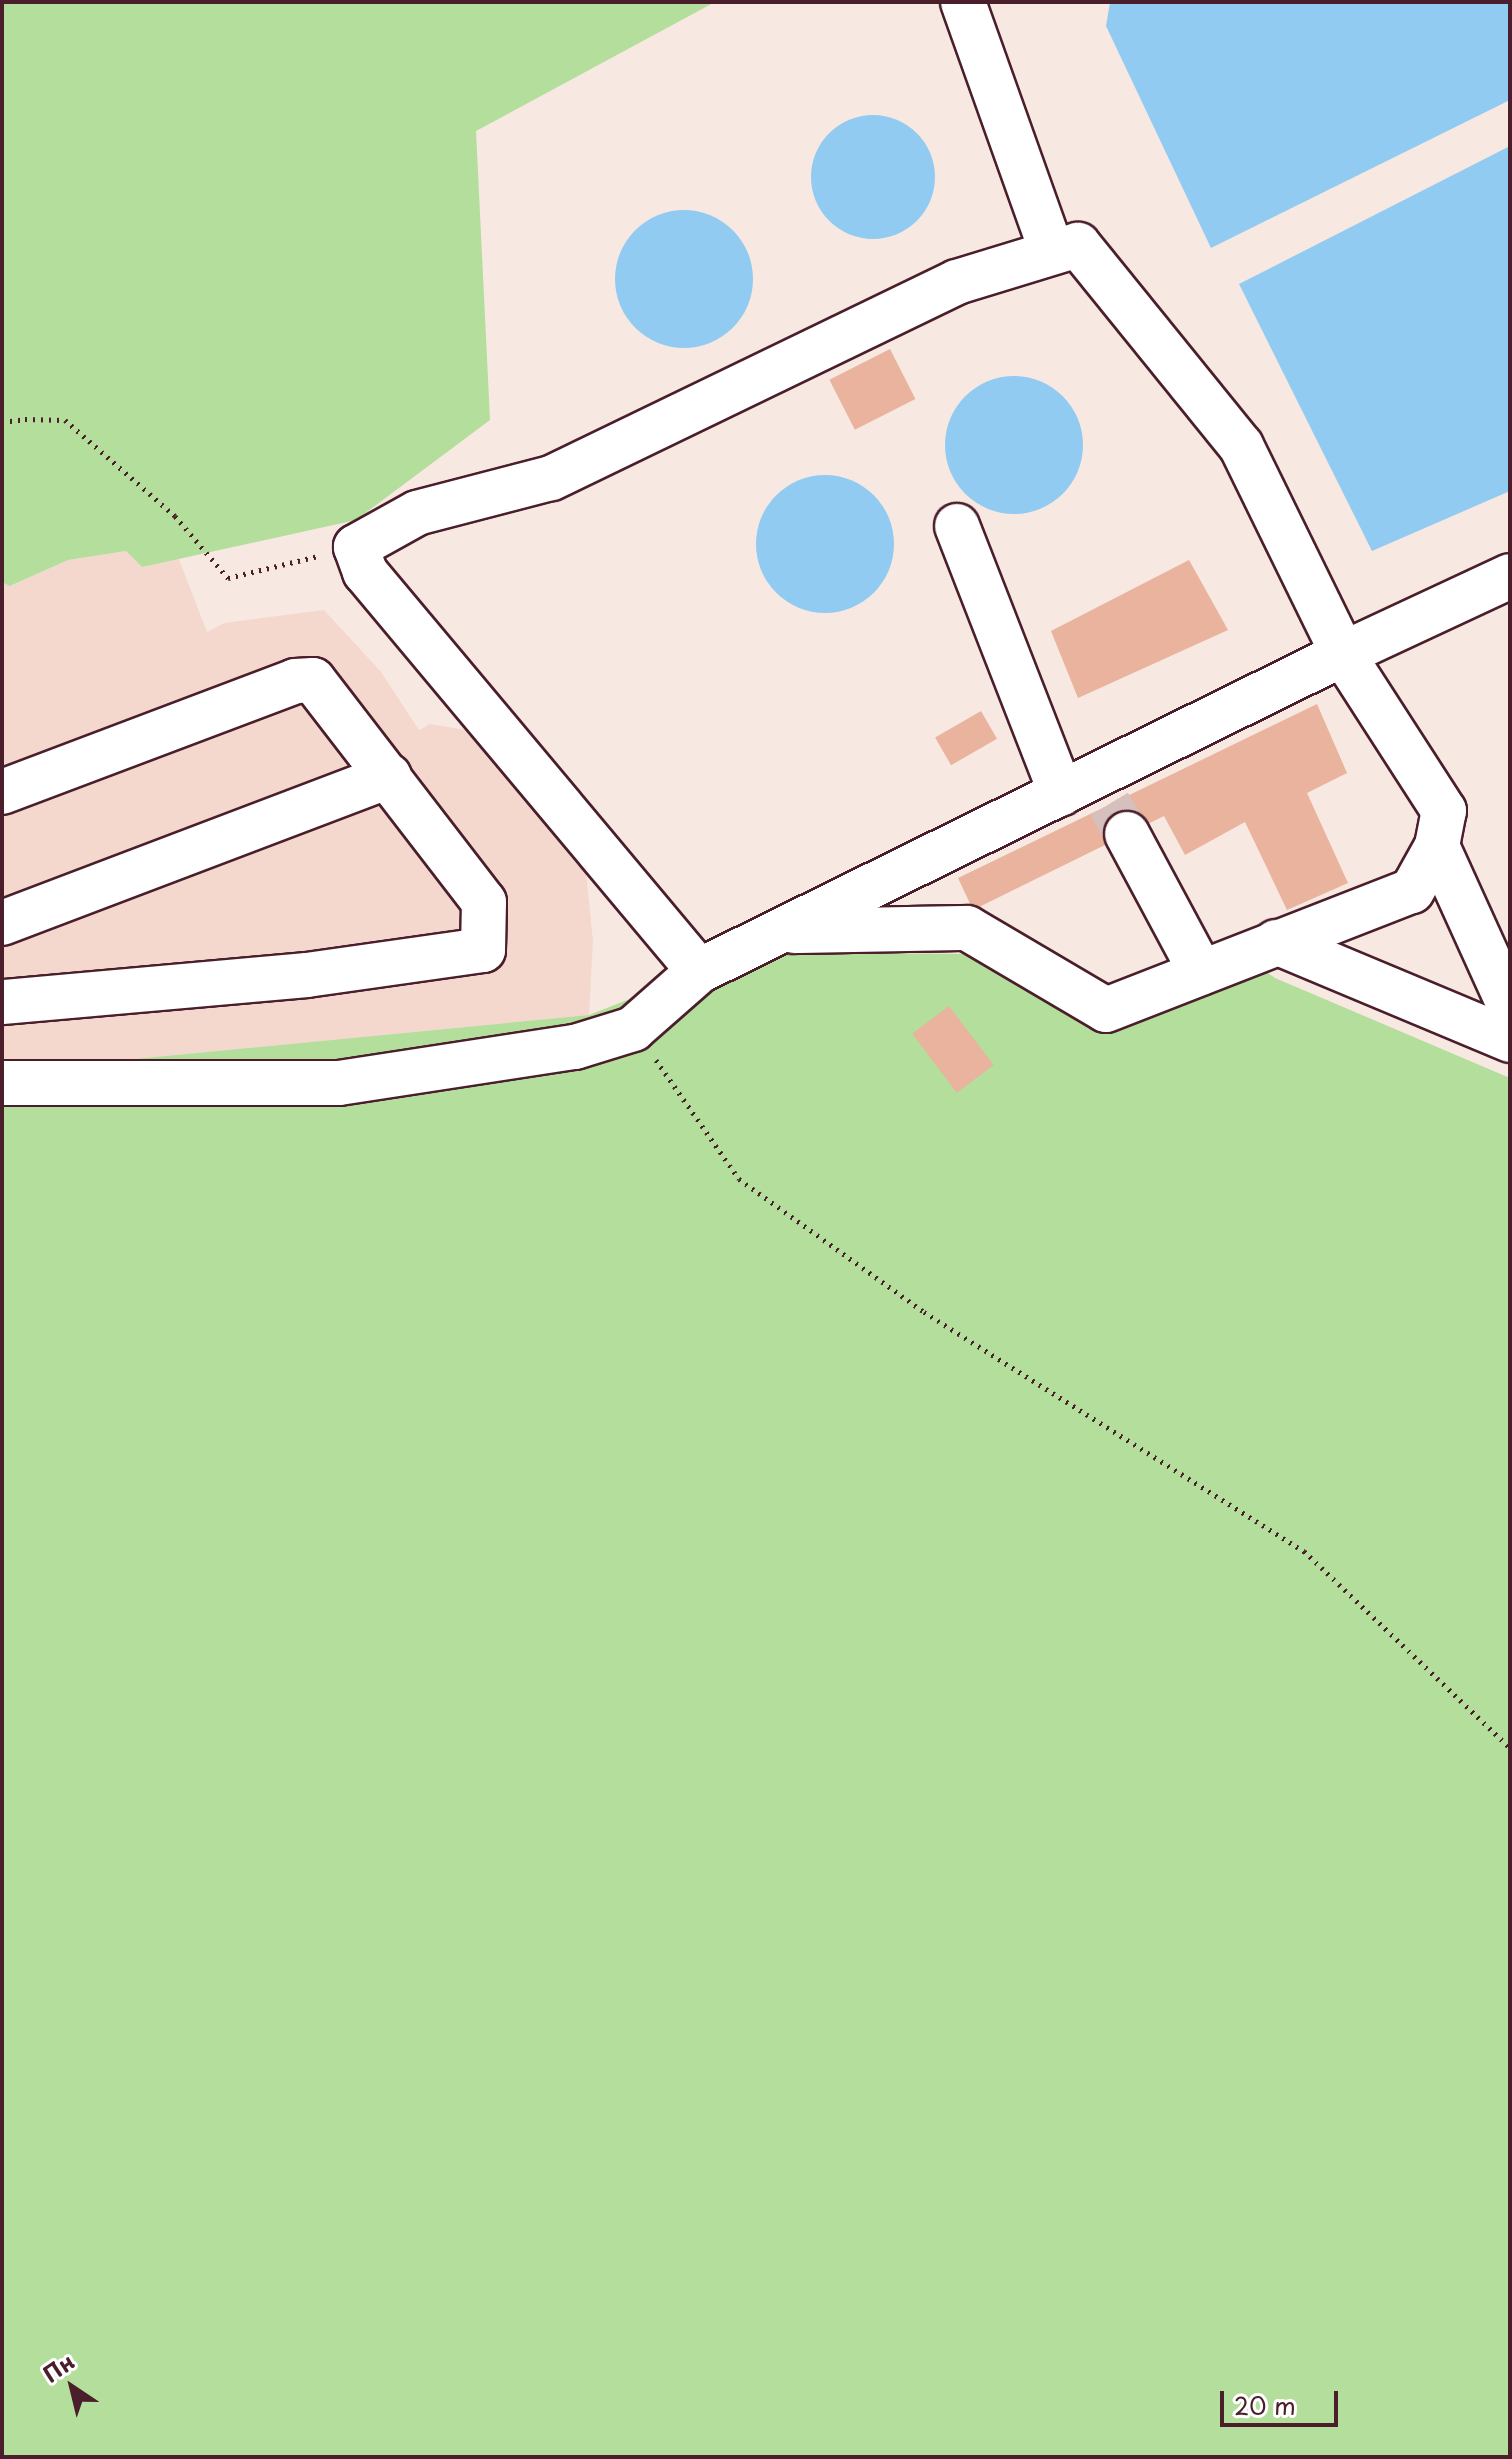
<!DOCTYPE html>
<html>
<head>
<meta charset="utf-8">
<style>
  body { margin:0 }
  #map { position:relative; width:1512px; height:2459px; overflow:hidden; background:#f8e8e2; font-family:"Playpen Sans",sans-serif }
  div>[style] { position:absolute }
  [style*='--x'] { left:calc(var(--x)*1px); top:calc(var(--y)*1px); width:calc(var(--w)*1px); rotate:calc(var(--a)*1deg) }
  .built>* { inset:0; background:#f4d8cd }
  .green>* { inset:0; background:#b3de9c }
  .water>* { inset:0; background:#92cbf1 }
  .round { border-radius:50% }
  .building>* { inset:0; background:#e9b39d; transform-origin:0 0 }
  .minor-tunnel>* { height:44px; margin-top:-22px; transform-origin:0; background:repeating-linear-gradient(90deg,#d5c0bd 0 44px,transparent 0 66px) }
  .path>* { height:5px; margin-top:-2.5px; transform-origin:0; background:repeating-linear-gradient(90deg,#4a1f2b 0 2px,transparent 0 8px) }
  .roads { filter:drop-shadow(2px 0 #4a1f2b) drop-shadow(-2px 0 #4a1f2b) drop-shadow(0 2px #4a1f2b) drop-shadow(0 -2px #4a1f2b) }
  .minor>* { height:44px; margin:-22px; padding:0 22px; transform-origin:22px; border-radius:22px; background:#fff }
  span { translate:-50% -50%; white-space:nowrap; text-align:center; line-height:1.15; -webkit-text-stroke:6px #fff; paint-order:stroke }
  .frame { position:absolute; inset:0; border:4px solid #4a1f2b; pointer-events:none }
  .north { position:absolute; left:32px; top:2347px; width:80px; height:80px; -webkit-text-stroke:6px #fff; paint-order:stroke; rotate:325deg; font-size:22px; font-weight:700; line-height:32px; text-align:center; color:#4a1f2b }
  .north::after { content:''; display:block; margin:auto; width:28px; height:36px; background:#4a1f2b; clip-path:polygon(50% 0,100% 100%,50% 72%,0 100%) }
  .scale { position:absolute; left:1220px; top:2391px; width:118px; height:36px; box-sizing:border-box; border:4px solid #4a1f2b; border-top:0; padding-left:10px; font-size:24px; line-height:28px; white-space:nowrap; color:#4a1f2b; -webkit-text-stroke:6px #fff; paint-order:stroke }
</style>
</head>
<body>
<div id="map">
  <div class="built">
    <i style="clip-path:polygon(126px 551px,142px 567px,178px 557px,207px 632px,224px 623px,324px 610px,381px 672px,419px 730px,430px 724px,471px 731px,584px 853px,593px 941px,589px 1015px,51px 1067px,2px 1066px,2px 582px,11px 586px,68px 560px)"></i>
  </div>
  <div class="green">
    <i style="clip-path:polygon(2px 2px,715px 2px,476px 131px,490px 420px,356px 520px,142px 567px,126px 551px,68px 560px,10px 586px,2px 582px)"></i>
    <i style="clip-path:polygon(779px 940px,845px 953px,977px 954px,1096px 1011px,1255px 964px,1275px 978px,1510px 1078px,1510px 2457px,2px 2457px,2px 1066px,51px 1067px,589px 1015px)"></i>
  </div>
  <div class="water">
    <i style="clip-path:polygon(1110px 2px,1510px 2px,1510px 100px,1211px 248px,1106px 26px)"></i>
    <i class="round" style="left:811px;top:115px;width:124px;height:124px"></i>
    <i style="clip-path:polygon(1510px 146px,1510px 491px,1372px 551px,1239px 284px)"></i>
    <i class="round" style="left:615px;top:210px;width:138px;height:138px"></i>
    <i class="round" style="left:945px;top:376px;width:138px;height:138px"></i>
    <i class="round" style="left:756px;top:475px;width:138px;height:138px"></i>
  </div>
  <div class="building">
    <i style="left:890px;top:349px;width:56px;height:68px;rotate:63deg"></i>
    <i style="clip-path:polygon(1189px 560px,1228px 630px,1078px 698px,1051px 631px)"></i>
    <i style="clip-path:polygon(1317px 704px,1347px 773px,1307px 793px,1348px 883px,1287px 910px,1245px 822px,1185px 855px,1164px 816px,973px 910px,958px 878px)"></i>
    <i style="left:981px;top:711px;width:32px;height:53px;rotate:60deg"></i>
    <i style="left:949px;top:1006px;width:74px;height:46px;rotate:53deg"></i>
  </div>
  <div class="minor-tunnel">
    <i style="--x:1109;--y:804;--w:35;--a:59"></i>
  </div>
  <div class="path">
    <i style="--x:2;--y:422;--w:23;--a:-7"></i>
    <i style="--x:25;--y:419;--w:40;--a:1.4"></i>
    <i style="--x:65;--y:420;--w:146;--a:41.1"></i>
    <i style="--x:175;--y:516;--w:82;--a:49.5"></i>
    <i style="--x:228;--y:578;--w:93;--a:-13.7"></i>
    <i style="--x:656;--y:1060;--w:145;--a:55.1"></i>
    <i style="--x:739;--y:1179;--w:228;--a:35.7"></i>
    <i style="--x:924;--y:1312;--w:449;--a:32.2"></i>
    <i style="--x:1304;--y:1551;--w:285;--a:43.7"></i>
  </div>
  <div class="roads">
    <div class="minor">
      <i style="--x:963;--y:2;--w:265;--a:70.4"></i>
      <i style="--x:957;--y:526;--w:287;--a:68.7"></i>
      <i style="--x:2;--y:792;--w:313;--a:-20.7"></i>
      <i style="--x:295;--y:681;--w:18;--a:-3"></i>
      <i style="--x:313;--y:680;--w:280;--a:52.4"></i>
      <i style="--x:484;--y:902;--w:48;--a:91.2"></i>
      <i style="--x:483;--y:950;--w:178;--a:171.9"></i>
      <i style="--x:307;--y:975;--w:306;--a:174.9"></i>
      <i style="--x:1127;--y:834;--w:157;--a:61.8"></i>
      <i style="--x:1437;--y:846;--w:177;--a:65.6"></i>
      <i style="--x:2;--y:923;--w:414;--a:-20.8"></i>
      <i style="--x:794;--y:931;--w:173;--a:-1"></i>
      <i style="--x:967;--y:928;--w:161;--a:30.5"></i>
      <i style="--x:1106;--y:1010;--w:328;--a:-21.3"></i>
      <i style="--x:1412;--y:891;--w:51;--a:-60.9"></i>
      <i style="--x:1437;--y:846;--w:36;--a:-79"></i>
      <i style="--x:1444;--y:811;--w:187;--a:-122.8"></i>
      <i style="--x:1343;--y:654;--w:184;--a:-25"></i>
      <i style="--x:1276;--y:942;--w:254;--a:22.7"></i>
      <i style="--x:2;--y:1083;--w:337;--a:0"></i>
      <i style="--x:339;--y:1083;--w:239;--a:-8.7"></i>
      <i style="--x:575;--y:1047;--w:61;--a:-17.2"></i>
      <i style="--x:633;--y:1029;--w:88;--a:-41.3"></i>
      <i style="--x:699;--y:971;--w:718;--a:-26.21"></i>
      <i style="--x:1343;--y:654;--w:232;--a:-116.1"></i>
      <i style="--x:1241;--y:446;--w:259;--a:-129"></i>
      <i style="--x:1078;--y:245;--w:127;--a:163"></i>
      <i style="--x:957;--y:282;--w:451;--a:154.2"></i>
      <i style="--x:551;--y:478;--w:138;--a:165.4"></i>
      <i style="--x:417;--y:513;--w:70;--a:150.9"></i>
      <i style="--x:356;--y:547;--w:27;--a:70"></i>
      <i style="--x:365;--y:572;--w:520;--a:50.07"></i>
    </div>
  </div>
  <div class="frame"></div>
  <div class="north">Пн</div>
  <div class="scale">20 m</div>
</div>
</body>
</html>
